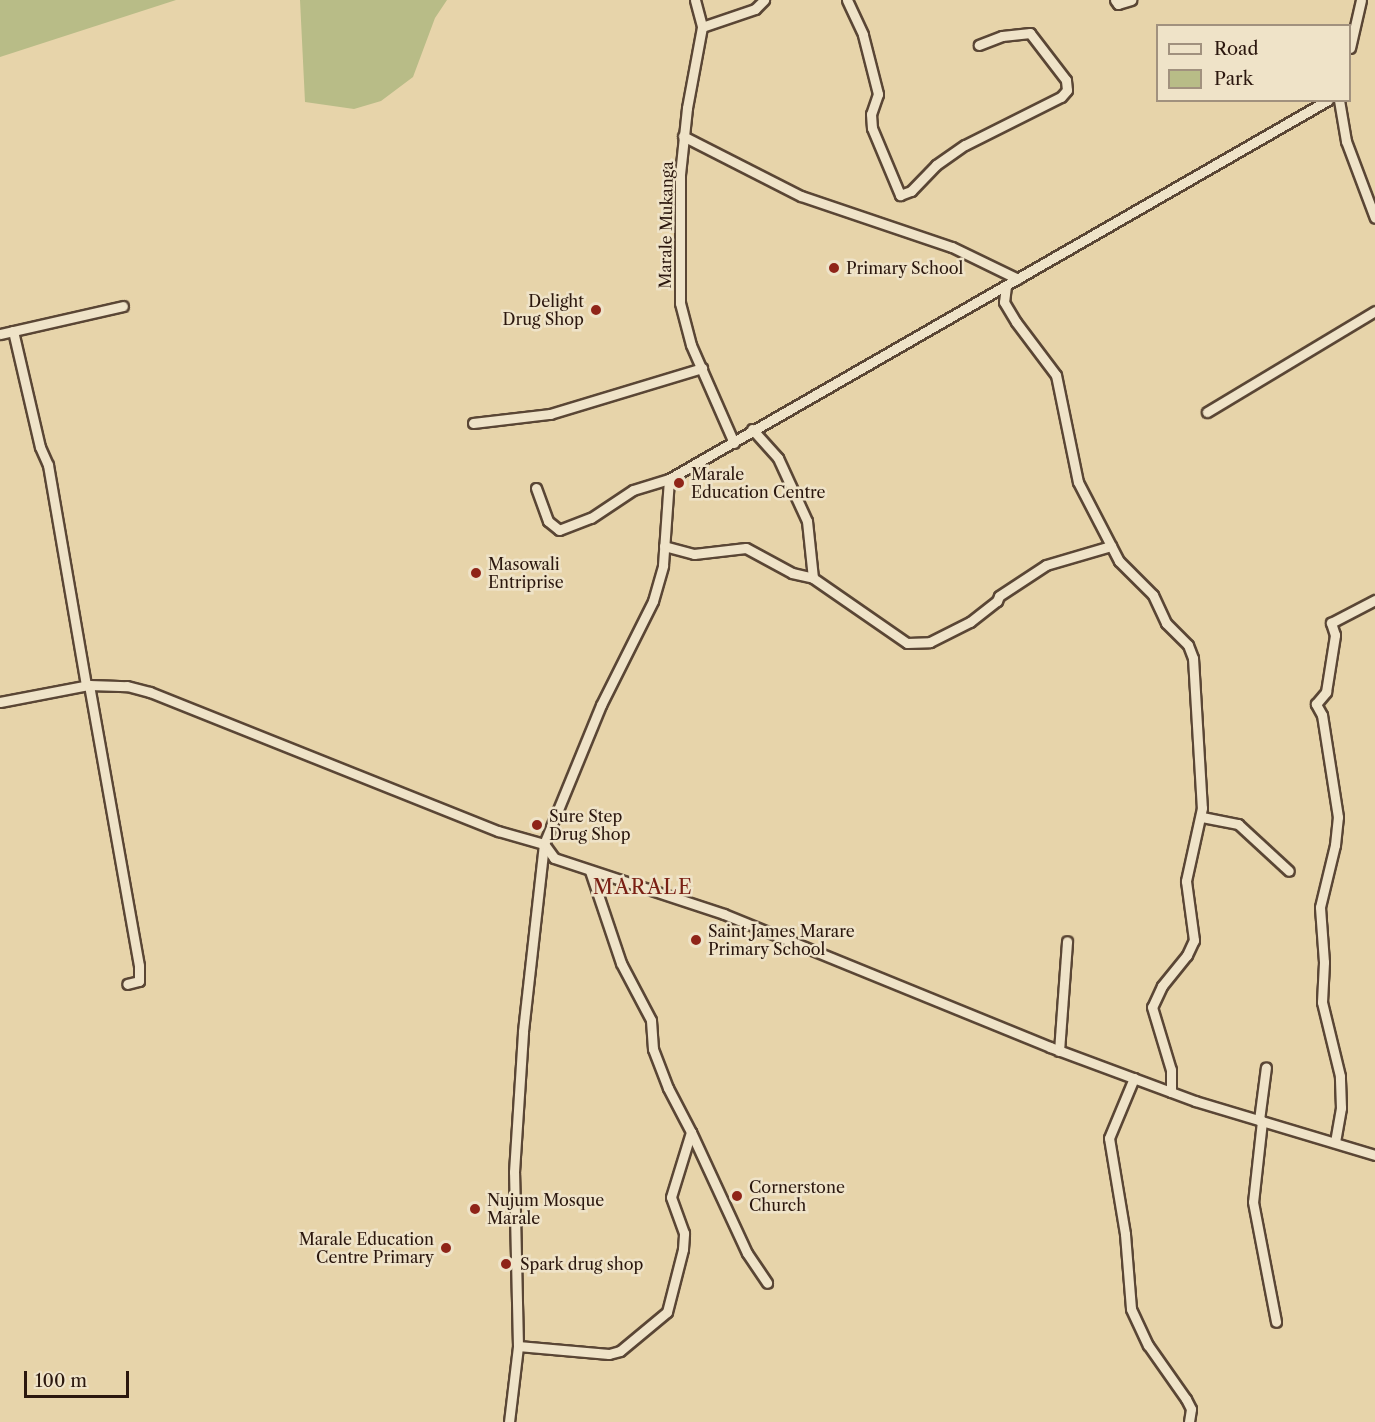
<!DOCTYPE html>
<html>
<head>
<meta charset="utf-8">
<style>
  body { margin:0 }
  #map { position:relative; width:1375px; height:1422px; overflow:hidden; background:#e7d4aa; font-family:"Libre Caslon Text",serif }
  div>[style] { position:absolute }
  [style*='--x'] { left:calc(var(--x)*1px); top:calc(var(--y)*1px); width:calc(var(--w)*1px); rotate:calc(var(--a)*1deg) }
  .green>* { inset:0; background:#b8bc87 }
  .roads { filter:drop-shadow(2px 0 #5a4635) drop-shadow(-2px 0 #5a4635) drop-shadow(0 2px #5a4635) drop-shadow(0 -2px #5a4635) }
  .minor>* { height:9px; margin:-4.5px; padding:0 4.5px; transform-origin:4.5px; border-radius:4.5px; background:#efe3c8 }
  .dots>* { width:16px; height:16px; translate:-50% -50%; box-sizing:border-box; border:3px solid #efe3c8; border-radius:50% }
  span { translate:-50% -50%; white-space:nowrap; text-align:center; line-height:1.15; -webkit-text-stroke:5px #efe3c8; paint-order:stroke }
  .street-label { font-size:16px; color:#2b170e }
  .poi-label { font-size:16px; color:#2b170e }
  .left { translate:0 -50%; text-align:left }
  .right { translate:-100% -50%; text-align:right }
  .quarter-label { font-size:20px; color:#7a1f14; letter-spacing:1.5px }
  .legend { position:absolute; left:1156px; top:24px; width:195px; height:78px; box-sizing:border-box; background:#efe3c8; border:2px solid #a1917e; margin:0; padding:8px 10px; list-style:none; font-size:18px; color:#2b170e }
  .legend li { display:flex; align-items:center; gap:12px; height:30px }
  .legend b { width:30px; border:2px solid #a1917e }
  .scale { position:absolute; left:24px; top:1371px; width:105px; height:27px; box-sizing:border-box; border:3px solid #2b170e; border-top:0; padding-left:8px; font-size:18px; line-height:21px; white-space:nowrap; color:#2b170e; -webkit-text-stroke:4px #efe3c8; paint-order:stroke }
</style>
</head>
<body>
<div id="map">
  <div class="green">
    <i style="clip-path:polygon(0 0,176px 0,0 57px)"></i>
    <i style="clip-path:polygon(300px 0,447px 0,435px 18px,413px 77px,381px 101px,354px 109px,305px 102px)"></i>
  </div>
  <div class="roads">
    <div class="minor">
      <i style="--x:695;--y:0;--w:28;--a:75"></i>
      <i style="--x:702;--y:27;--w:82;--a:100.5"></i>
      <i style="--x:687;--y:108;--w:67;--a:96"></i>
      <i style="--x:680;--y:175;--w:128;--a:90"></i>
      <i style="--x:680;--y:303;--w:43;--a:75.3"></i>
      <i style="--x:691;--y:345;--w:107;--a:66.3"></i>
      <i style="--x:847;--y:0;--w:38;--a:65"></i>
      <i style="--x:863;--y:35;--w:61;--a:75.7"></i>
      <i style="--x:878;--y:94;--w:21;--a:109"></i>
      <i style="--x:871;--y:114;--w:14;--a:86"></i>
      <i style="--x:872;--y:128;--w:73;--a:67.3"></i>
      <i style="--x:900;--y:195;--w:12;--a:-20"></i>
      <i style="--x:911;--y:191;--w:36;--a:-46"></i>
      <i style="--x:936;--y:165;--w:35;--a:-35"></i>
      <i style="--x:965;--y:145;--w:107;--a:-26.6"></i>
      <i style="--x:1061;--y:97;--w:9;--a:-49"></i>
      <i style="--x:1067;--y:90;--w:10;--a:-96"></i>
      <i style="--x:1066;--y:80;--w:59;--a:-127.5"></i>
      <i style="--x:1030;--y:33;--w:28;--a:174"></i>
      <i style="--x:1002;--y:36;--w:25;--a:159"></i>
      <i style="--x:1115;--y:0;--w:5;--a:53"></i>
      <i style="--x:1118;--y:4;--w:14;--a:-17"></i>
      <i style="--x:702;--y:27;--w:56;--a:-18.8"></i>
      <i style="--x:755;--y:9;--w:13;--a:-45"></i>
      <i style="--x:1350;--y:48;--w:49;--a:-77.1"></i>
      <i style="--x:1339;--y:100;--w:42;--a:80.3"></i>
      <i style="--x:1346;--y:141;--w:82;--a:69.4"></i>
      <i style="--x:683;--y:136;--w:132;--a:27"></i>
      <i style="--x:801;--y:196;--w:159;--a:18.7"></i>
      <i style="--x:952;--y:247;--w:73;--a:25.9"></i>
      <i style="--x:1006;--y:286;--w:16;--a:97"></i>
      <i style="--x:1004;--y:302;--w:23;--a:59"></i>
      <i style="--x:1016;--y:322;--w:66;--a:53"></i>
      <i style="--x:1056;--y:375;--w:109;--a:78.4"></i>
      <i style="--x:1078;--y:482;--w:89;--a:62.6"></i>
      <i style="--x:1119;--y:561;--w:48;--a:45"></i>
      <i style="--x:1153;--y:595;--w:31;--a:65"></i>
      <i style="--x:1166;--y:623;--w:31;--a:45"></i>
      <i style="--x:1188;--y:645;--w:14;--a:69"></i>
      <i style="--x:1193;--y:658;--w:150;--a:86.6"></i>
      <i style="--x:1202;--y:808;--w:75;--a:102.4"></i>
      <i style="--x:1186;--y:881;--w:60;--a:82.3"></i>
      <i style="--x:1194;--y:940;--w:17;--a:115"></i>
      <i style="--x:1187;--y:955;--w:40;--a:129"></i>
      <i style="--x:1162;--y:986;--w:23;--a:115"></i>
      <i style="--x:1152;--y:1007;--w:66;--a:73.2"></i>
      <i style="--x:1171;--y:1070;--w:22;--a:90"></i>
      <i style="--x:13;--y:331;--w:119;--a:76.9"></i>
      <i style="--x:40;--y:447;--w:20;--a:66"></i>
      <i style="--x:48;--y:465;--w:223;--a:80.2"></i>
      <i style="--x:0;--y:334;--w:126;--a:-12.8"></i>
      <i style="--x:1207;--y:412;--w:196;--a:-31"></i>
      <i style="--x:473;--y:423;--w:78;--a:-6.7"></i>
      <i style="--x:550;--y:414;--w:159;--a:-16.8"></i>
      <i style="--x:752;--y:429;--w:39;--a:48"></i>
      <i style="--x:778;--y:458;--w:69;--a:65.3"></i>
      <i style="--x:807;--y:521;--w:57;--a:84"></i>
      <i style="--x:813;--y:578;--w:114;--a:34.7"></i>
      <i style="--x:907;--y:643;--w:23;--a:-2"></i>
      <i style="--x:930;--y:642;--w:45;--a:-26.6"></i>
      <i style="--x:970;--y:622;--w:34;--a:-38"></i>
      <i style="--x:997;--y:601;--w:5;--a:-68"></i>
      <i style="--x:999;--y:596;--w:56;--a:-33.4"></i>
      <i style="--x:1046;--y:565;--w:68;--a:-16.3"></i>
      <i style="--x:536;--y:488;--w:35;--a:70"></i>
      <i style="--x:548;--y:521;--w:14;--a:39"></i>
      <i style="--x:559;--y:530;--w:34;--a:-21"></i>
      <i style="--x:591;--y:518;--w:50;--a:-33.7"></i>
      <i style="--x:633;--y:490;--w:38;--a:-17"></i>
      <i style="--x:664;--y:546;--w:31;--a:15"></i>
      <i style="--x:694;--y:554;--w:52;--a:-6.6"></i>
      <i style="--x:746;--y:548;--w:52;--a:28.5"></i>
      <i style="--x:792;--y:573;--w:22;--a:13"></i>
      <i style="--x:89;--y:685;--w:285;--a:79.9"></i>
      <i style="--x:139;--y:966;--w:15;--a:90"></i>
      <i style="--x:139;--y:981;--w:12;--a:166"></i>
      <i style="--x:0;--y:702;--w:91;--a:-10.8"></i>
      <i style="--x:89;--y:685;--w:38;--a:2"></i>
      <i style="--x:127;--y:686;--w:24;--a:15"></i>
      <i style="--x:150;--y:692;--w:375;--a:21.8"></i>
      <i style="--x:498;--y:831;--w:48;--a:15.8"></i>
      <i style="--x:544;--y:844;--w:17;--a:54"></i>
      <i style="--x:554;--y:858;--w:179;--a:18.2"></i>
      <i style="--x:724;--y:914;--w:352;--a:22.2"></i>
      <i style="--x:1050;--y:1047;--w:155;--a:20.4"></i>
      <i style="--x:1195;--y:1101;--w:188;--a:16.7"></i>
      <i style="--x:1202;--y:817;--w:37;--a:11"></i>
      <i style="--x:1238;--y:824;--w:69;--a:42.7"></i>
      <i style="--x:1059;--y:1051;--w:110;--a:-85.8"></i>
      <i style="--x:1134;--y:1078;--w:65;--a:112.6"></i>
      <i style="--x:1109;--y:1138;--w:97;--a:80.5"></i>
      <i style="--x:1125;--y:1234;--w:75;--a:85.4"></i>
      <i style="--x:1131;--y:1309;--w:40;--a:65"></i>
      <i style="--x:1148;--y:1345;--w:66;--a:54.9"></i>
      <i style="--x:1186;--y:1399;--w:11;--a:63"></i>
      <i style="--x:1191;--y:1409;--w:13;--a:99"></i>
      <i style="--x:1259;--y:1120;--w:53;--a:-82.5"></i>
      <i style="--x:1262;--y:1121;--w:81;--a:96.3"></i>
      <i style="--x:1253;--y:1202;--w:122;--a:79.1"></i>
      <i style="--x:691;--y:1132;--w:133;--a:65.2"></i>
      <i style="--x:747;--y:1253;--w:36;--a:56"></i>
      <i style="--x:1335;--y:1142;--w:35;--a:-80"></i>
      <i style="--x:1341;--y:1108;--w:32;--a:-92"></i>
      <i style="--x:1340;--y:1076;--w:76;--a:-103.7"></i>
      <i style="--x:1322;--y:1002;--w:40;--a:-87.1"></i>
      <i style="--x:1324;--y:962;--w:55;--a:-94.2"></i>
      <i style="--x:1320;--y:907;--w:64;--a:-76.4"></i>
      <i style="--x:1335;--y:845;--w:28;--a:-84"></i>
      <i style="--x:1338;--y:817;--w:103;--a:-98.9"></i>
      <i style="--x:1322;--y:715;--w:13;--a:-119"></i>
      <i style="--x:1316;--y:704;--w:16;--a:-50"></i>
      <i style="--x:1326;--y:692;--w:58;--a:-81"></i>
      <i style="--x:1335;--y:635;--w:13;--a:-108"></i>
      <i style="--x:1331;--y:623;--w:50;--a:-27.6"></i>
      <i style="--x:518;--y:1346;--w:91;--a:5"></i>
      <i style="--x:609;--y:1354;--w:11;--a:-15"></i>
      <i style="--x:620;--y:1351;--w:61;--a:-39.7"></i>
      <i style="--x:667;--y:1312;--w:65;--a:-75.7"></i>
      <i style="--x:683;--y:1249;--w:16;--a:-86"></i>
      <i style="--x:684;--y:1233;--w:38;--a:-110"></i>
      <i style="--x:671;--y:1197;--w:68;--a:-72.9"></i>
      <i style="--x:691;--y:1132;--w:50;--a:-117.6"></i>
      <i style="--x:668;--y:1088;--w:42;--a:-111"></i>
      <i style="--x:653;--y:1049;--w:29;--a:-94"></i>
      <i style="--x:651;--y:1020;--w:64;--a:-117.8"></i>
      <i style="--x:621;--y:963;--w:97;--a:-108.6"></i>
      <i style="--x:509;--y:1422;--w:77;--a:-83.2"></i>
      <i style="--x:518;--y:1346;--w:174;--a:-91.3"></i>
      <i style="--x:514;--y:1172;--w:141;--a:-86.3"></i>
      <i style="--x:523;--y:1031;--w:188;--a:-83.6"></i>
      <i style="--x:544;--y:844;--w:150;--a:-67.7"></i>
      <i style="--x:601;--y:705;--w:116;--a:-63.4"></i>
      <i style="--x:653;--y:601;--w:37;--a:-74"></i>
      <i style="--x:663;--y:565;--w:86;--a:-86"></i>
      <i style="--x:669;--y:479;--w:760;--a:-29.9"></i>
    </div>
  </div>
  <div class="dots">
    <i style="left:834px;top:268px;background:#8f2418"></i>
    <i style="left:596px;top:310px;background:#8f2418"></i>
    <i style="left:679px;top:483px;background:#8f2418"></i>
    <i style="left:476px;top:573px;background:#8f2418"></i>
    <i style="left:537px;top:825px;background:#8f2418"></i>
    <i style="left:696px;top:940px;background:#8f2418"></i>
    <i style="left:737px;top:1196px;background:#8f2418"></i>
    <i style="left:475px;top:1209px;background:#8f2418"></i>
    <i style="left:446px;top:1248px;background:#8f2418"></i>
    <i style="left:506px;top:1264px;background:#8f2418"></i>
  </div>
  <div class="street-label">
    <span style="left:666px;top:225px;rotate:-89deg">Marale Mukanga</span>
  </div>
  <div class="poi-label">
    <span class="left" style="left:846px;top:268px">Primary School</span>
    <span class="right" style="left:584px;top:310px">Delight<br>Drug Shop</span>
    <span class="left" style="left:691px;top:483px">Marale<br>Education Centre</span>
    <span class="left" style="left:488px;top:573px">Masowali<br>Entriprise</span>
    <span class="left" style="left:549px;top:825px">Sure Step<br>Drug Shop</span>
    <span class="left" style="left:708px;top:940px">Saint James Marare<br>Primary School</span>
    <span class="left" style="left:749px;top:1196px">Cornerstone<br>Church</span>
    <span class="left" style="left:487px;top:1209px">Nujum Mosque<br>Marale</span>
    <span class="right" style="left:434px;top:1248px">Marale Education<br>Centre Primary</span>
    <span class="left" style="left:520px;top:1264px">Spark drug shop</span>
  </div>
  <div class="quarter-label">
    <span style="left:643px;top:887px">MARALE</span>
  </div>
  <ul class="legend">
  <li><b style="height:8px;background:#efe3c8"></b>Road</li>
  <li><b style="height:16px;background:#b8bc87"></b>Park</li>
  </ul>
  <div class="scale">100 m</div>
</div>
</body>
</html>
